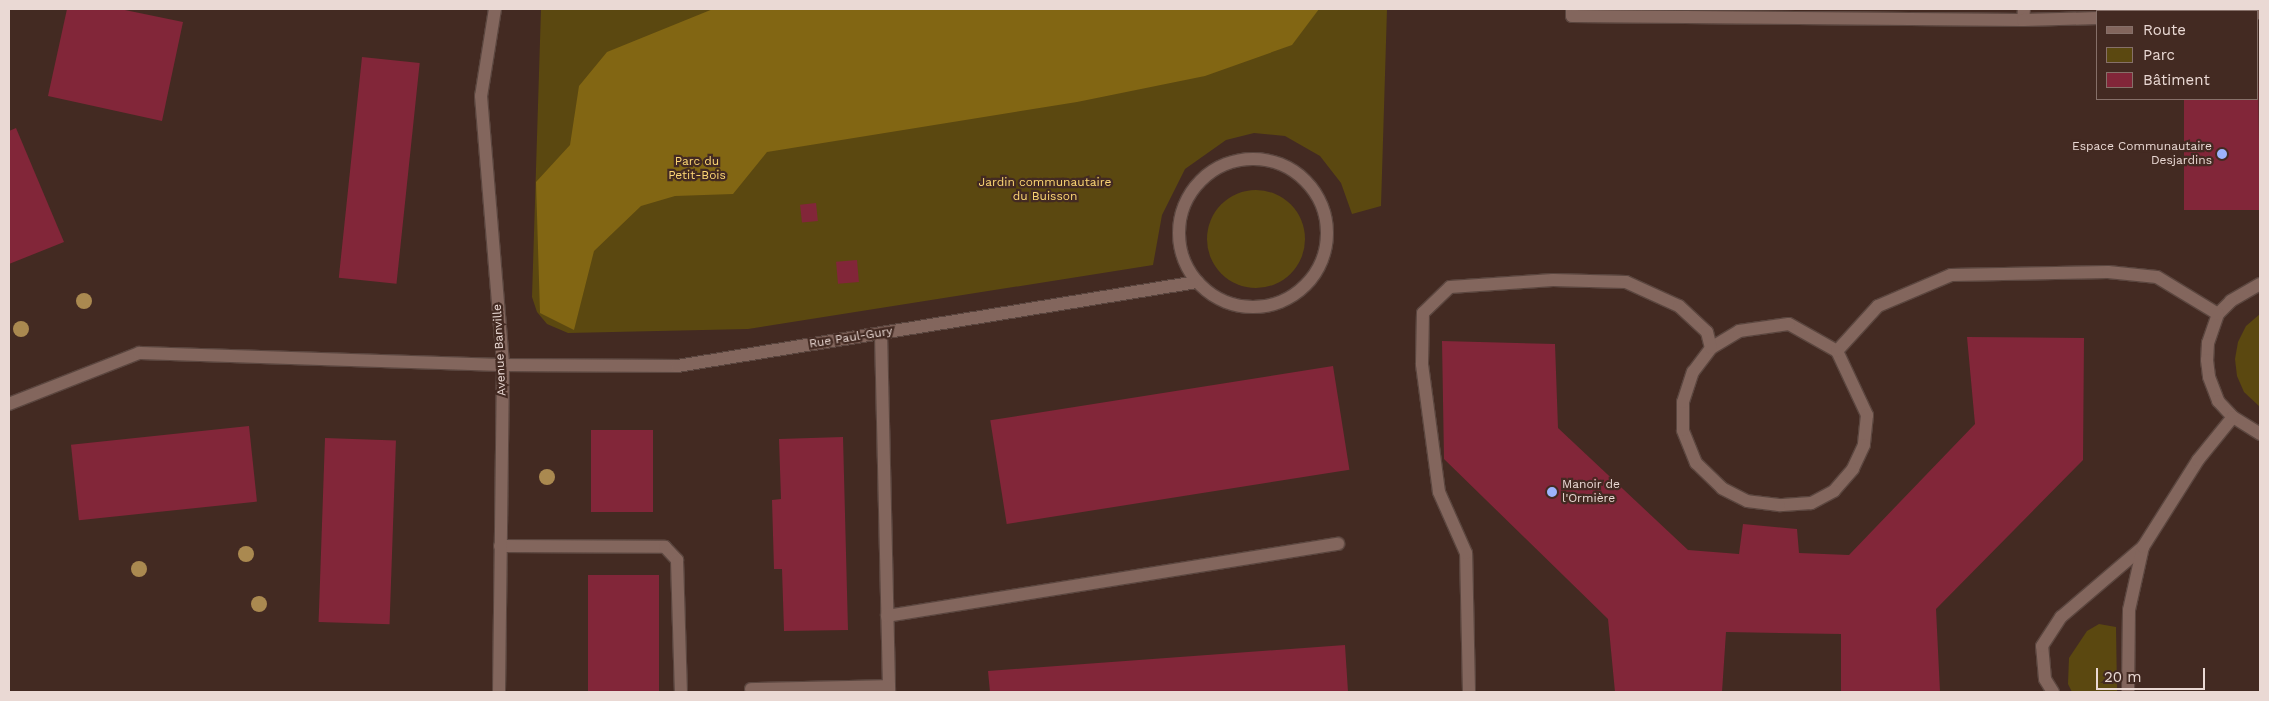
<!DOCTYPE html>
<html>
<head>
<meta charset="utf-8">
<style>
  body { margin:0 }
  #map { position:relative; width:2269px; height:701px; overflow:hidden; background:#432a22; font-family:"Work Sans",sans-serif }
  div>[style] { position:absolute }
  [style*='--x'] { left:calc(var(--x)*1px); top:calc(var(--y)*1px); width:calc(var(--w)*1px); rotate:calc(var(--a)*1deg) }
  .green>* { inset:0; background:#5b4810 }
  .round { border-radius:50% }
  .forest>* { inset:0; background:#826613 }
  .building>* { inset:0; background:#822639; transform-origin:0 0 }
  .roads { filter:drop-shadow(1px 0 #5b463f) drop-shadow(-1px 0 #5b463f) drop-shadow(0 1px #5b463f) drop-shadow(0 -1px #5b463f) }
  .service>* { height:12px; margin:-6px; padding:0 6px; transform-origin:6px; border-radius:6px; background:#83665d }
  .minor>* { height:12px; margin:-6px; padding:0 6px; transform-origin:6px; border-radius:6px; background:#83665d }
  .minor>.ring { margin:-6px; padding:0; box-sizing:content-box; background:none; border:12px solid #83665d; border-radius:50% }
  .trees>* { width:16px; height:16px; margin:-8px; border-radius:50%; background:#aa8950 }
  .dots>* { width:14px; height:14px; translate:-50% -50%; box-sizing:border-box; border:2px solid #432a22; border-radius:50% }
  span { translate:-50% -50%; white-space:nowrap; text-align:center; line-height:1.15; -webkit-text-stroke:4.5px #432a22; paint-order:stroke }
  .poi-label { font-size:12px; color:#ead9d4 }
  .right { translate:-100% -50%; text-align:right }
  .left { translate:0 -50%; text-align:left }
  .park-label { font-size:12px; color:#fed775 }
  .street-label { font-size:12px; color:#ead9d4 }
  .frame { position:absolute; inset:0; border:10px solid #ead9d4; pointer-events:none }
  .legend { position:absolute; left:2096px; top:10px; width:162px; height:90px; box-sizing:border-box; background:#432a22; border:1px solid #867069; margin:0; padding:6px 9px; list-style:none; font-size:15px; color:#ead9d4 }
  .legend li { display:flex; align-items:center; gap:10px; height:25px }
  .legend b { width:25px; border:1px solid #867069 }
  .scale { position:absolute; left:2096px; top:668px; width:109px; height:22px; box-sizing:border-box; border:2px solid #ead9d4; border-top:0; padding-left:6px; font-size:15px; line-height:18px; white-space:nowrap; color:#ead9d4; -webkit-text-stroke:4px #432a22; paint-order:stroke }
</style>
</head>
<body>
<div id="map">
  <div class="green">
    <i style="clip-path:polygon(541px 9px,1387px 9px,1381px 206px,1352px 214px,1341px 183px,1320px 156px,1285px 136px,1254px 133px,1226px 140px,1185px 169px,1162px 215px,1153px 265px,748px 329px,568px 333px,547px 324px,537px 312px,532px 297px)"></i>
    <i class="round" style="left:1207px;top:190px;width:98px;height:98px"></i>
    <i style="clip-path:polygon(2260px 314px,2260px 407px,2244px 392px,2237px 376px,2235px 359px,2238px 342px,2246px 326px)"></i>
    <i style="clip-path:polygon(2099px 624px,2116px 627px,2117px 692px,2072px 692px,2068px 684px,2069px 658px,2087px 631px)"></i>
  </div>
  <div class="forest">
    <i style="clip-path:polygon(713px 9px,1319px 9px,1292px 45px,1205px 76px,1077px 102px,767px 152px,733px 194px,675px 196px,641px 206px,594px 251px,574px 330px,540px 313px,536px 182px,570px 145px,579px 86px,607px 52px)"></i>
  </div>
  <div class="building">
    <i style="clip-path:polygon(67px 9px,120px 9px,183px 22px,162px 121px,48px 96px)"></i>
    <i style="left:362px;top:57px;width:58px;height:222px;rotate:6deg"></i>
    <i style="clip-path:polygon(2258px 73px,2260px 210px,2184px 210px,2184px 99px,2258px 99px)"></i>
    <i style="clip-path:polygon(16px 128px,64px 242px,9px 264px,9px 131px)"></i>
    <i style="left:816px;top:203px;width:18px;height:16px;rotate:84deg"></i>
    <i style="left:857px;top:260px;width:22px;height:21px;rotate:85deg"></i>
    <i style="clip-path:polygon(1967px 337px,2084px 338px,2083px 460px,1936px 609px,1940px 692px,1841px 692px,1841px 634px,1726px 632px,1722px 692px,1615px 692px,1608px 619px,1444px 459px,1442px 341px,1555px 344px,1558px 428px,1688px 550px,1739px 554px,1743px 524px,1797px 529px,1799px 553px,1849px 555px,1975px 424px)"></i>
    <i style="left:1333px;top:366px;width:105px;height:347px;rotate:81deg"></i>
    <i style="left:249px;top:426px;width:76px;height:179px;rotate:84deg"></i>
    <i style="left:591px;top:430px;width:62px;height:82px"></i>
    <i style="clip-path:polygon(843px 437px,848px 630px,784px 631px,782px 569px,774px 569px,772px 500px,781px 499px,779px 439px)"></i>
    <i style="left:325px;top:438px;width:71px;height:184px;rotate:2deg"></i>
    <i style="left:659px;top:575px;width:117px;height:71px;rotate:90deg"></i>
    <i style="clip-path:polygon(1345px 645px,1348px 692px,990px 692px,988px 671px)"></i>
  </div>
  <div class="roads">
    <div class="service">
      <i style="--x:1572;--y:9;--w:7;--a:90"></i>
      <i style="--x:1572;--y:16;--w:451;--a:0.5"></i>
      <i style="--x:2024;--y:9;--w:11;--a:95"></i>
      <i style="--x:2023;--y:20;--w:75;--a:-1.5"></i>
      <i style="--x:2258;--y:13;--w:2;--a:0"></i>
      <i style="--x:2260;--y:284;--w:34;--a:150"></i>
      <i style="--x:2231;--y:301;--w:18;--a:135"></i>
      <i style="--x:2218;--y:314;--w:31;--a:109"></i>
      <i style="--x:2208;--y:343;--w:17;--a:93"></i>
      <i style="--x:2207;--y:360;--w:17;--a:83"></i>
      <i style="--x:2209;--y:377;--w:26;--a:69"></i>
      <i style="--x:2218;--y:401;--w:22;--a:47"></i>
      <i style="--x:2233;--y:417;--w:32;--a:32"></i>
      <i style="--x:1789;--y:324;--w:55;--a:29.4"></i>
      <i style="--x:1837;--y:351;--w:71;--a:64.9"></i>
      <i style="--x:1867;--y:415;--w:30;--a:96"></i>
      <i style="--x:1864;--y:445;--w:26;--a:115"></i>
      <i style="--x:1853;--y:469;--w:29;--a:131"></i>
      <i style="--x:1834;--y:491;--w:26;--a:152"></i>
      <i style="--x:1811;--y:503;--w:32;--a:176"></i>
      <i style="--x:1779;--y:505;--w:32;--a:-173"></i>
      <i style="--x:1747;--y:501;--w:28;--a:-153"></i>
      <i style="--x:1722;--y:488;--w:36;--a:-136"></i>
      <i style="--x:1696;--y:463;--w:35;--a:-112"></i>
      <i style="--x:1683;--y:430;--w:28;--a:-90"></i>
      <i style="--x:1683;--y:402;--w:32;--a:-72"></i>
      <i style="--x:1693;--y:372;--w:30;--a:-53"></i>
      <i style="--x:1711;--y:348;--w:33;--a:-31"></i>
      <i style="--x:1739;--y:331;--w:50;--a:-8"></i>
      <i style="--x:881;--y:333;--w:359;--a:88.7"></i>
      <i style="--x:1837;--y:351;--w:61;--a:-47.7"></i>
      <i style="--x:1878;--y:306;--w:79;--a:-23"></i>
      <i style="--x:1951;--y:275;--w:157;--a:-1.1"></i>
      <i style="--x:2108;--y:272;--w:49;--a:5.8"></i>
      <i style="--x:2157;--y:277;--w:71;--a:31.2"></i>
      <i style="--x:9;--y:404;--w:140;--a:-21.4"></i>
      <i style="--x:139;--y:353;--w:364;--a:1.9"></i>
      <i style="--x:500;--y:546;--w:165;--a:0.3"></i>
      <i style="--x:665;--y:547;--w:18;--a:47"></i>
      <i style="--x:677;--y:560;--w:132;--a:88.3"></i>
      <i style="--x:887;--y:616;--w:457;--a:-9.1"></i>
      <i style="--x:751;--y:689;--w:138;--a:-1.2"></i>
      <i style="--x:1469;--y:692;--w:139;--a:-91.2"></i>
      <i style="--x:1466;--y:553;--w:67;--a:-113.9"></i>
      <i style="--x:1439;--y:492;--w:129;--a:-97.6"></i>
      <i style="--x:1422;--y:364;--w:51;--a:-88.9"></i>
      <i style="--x:1423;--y:313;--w:37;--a:-44"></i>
      <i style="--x:1450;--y:287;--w:103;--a:-3.9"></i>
      <i style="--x:1553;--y:280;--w:73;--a:1.6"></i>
      <i style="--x:1626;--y:282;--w:58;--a:24.4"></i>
      <i style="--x:1679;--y:306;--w:38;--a:43"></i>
      <i style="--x:1707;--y:332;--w:16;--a:76"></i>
      <i style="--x:2053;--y:692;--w:15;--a:-122"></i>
      <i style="--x:2045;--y:679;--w:33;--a:-95"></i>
      <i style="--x:2042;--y:646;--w:35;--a:-57"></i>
      <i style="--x:2061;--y:617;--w:108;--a:-40.5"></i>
      <i style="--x:2128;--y:692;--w:82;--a:-89.3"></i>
      <i style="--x:2129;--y:610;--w:65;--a:-77.5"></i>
      <i style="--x:2143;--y:547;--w:103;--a:-57.7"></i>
      <i style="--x:2198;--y:460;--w:55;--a:-50.9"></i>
    </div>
    <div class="minor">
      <i style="--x:495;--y:9;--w:88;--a:99.1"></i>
      <i style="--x:481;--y:96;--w:270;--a:85.3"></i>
      <i style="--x:503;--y:365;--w:327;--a:90.7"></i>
      <i class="ring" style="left:1179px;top:159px;width:136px;height:136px"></i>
      <i style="--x:503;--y:365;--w:174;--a:0.3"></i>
      <i style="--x:677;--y:366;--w:527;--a:-9.18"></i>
    </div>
  </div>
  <div class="trees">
    <i style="left:84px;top:301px"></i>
    <i style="left:21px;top:329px"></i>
    <i style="left:547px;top:477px"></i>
    <i style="left:246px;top:554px"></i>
    <i style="left:139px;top:569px"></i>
    <i style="left:259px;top:604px"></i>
  </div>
  <div class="dots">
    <i style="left:2222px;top:154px;background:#9db4fd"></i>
    <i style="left:1552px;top:492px;background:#9db4fd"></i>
  </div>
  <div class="poi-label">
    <span class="right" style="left:2212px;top:154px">Espace Communautaire<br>Desjardins</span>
    <span class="left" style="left:1562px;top:492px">Manoir de<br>l'Ormière</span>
  </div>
  <div class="park-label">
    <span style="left:697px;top:169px">Parc du<br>Petit-Bois</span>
    <span style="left:1045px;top:190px">Jardin communautaire<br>du Buisson</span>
  </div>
  <div class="street-label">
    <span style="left:851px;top:338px;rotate:-9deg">Rue Paul-Gury</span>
    <span style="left:500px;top:350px;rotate:-93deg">Avenue Banville</span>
  </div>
  <div class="frame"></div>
  <ul class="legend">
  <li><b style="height:6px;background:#83665d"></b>Route</li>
  <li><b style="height:14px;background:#5b4810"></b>Parc</li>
  <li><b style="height:14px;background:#822639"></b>Bâtiment</li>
  </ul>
  <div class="scale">20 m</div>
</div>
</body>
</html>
